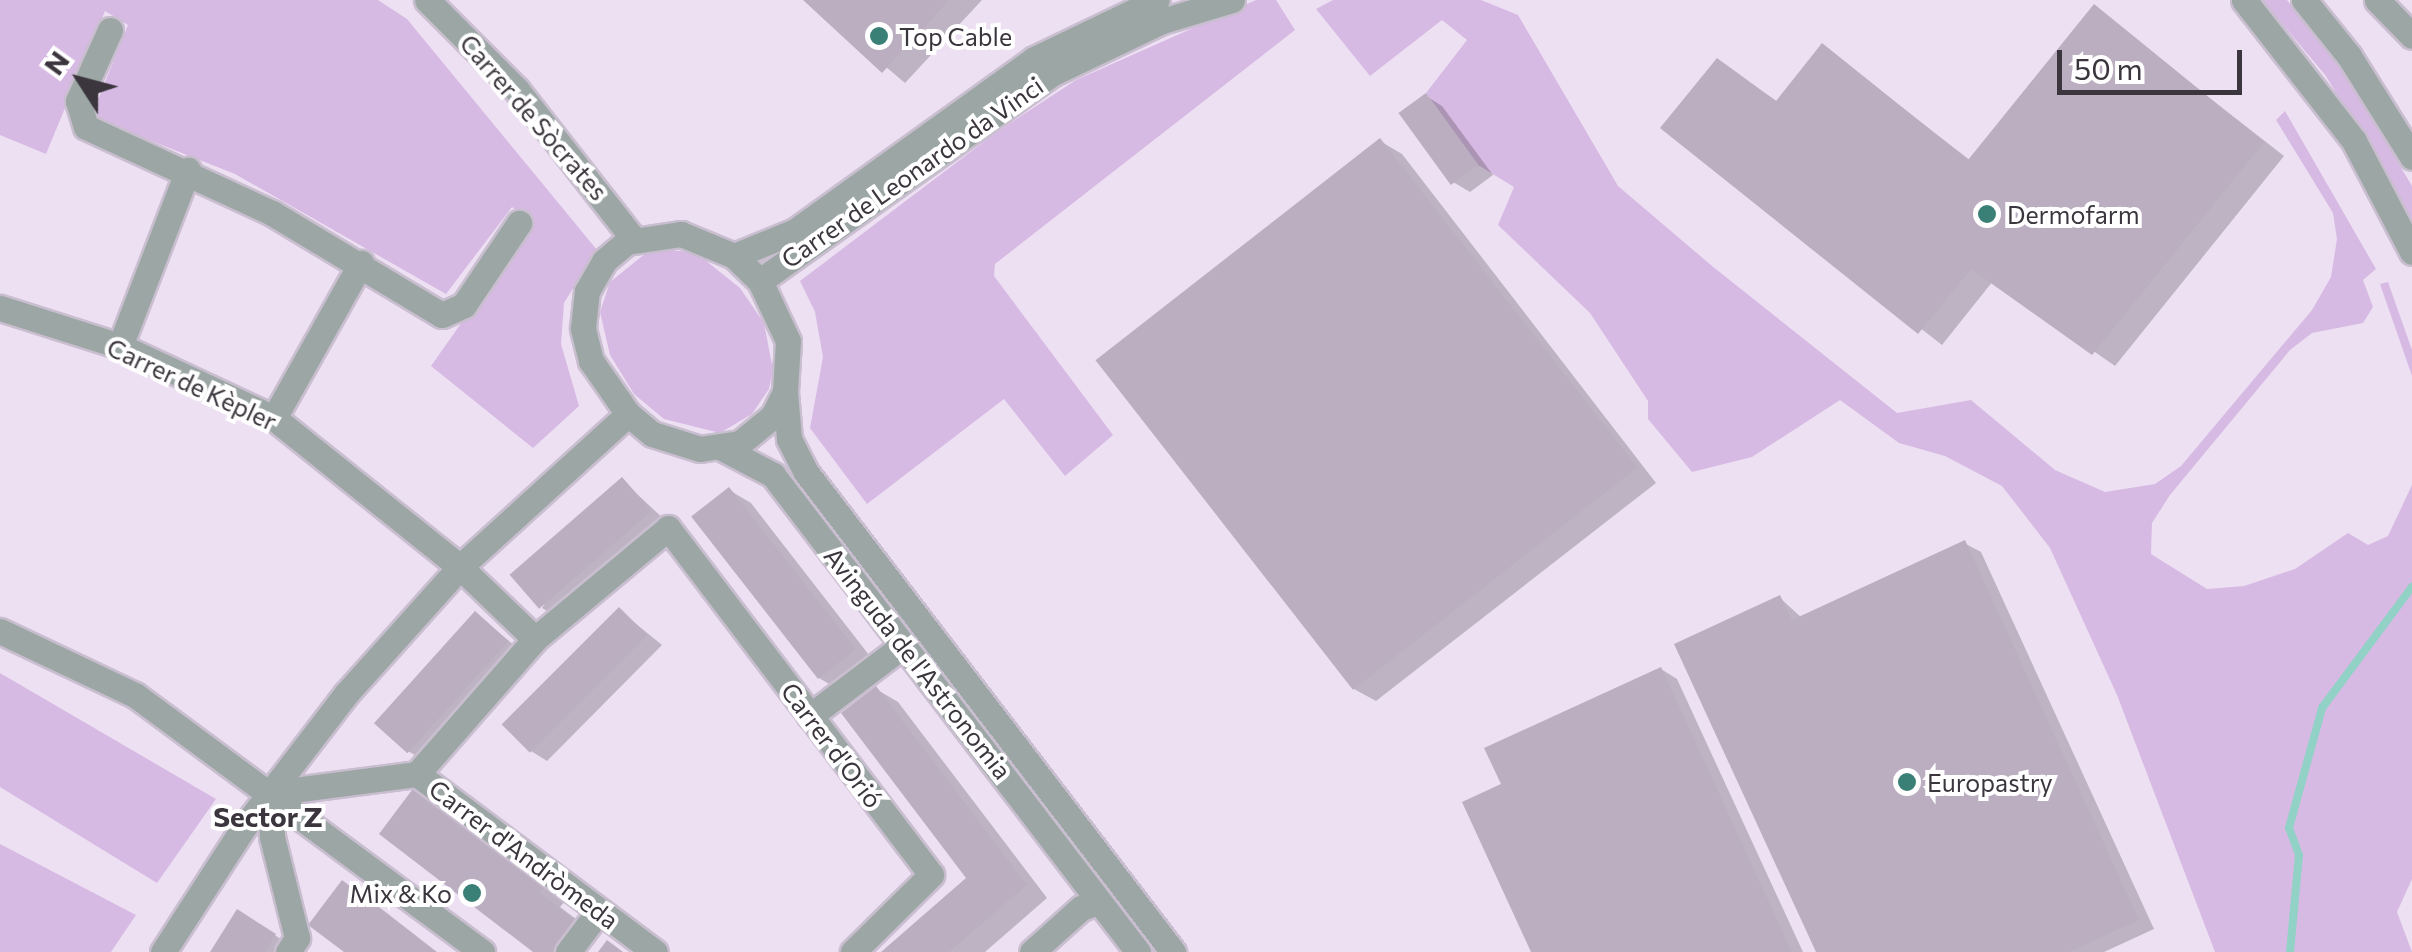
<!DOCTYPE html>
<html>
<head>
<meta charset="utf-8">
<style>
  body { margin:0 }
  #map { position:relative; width:2412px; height:952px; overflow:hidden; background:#ede0f3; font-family:Commissioner,sans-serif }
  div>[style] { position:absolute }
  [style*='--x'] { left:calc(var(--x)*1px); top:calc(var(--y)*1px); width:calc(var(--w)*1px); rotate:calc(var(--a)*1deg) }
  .green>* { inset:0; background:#d7bae3 }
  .shadow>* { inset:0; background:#0003 }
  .stream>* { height:8px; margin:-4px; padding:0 4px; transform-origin:4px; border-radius:4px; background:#91d1c6 }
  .building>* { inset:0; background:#bbaec0; transform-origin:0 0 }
  .roads { filter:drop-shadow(2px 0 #c9becf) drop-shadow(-2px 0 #c9becf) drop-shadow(0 2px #c9becf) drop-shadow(0 -2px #c9becf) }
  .minor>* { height:25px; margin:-12.5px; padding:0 12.5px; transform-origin:12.5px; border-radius:12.5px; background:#9ca7a5 }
  .dots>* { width:28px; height:28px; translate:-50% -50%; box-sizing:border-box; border:5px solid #fff; border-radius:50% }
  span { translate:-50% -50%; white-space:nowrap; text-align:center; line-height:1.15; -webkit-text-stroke:8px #fff; paint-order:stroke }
  .poi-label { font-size:25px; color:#3b363d }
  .left { translate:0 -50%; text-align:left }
  .right { translate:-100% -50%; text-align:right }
  .street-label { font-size:25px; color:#3b363d }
  .neighbourhood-label { font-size:28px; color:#3b363d; font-weight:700 }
  .north { position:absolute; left:30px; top:30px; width:100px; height:100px; -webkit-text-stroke:8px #fff; paint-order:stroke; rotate:306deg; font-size:28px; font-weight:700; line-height:40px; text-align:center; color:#3b363d }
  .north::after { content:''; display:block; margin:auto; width:35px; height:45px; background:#3b363d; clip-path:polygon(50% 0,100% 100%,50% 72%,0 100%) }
  .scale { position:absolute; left:2057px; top:50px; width:185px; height:45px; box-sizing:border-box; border:5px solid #3b363d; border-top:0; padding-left:12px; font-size:30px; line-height:35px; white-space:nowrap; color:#3b363d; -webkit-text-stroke:8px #fff; paint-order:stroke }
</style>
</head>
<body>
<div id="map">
  <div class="green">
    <i style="clip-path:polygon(0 0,378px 0,407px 19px,597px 250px,564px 303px,561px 344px,579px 406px,533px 448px,431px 366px,531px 224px,512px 207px,446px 294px,235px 174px,91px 117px,128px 25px,105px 11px,46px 154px,0 135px)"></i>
    <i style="clip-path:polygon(1256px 0,1276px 0,1295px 30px,995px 264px,994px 276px,1113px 435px,1065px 476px,1004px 399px,867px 504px,810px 428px,823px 357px,815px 312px,800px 281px,998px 131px,1076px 80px)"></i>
    <i style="clip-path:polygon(1333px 0,1481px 0,1518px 15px,1618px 186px,1712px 266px,1897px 413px,1971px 400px,2055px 470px,2105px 492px,2155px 484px,2181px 466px,2312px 310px,2331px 277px,2337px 239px,2333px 213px,2276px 120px,2285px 111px,2376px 269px,2363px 280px,2373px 307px,2363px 323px,2312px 333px,2290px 350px,2170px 495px,2152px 523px,2151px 554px,2207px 589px,2244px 586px,2295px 569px,2348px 533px,2368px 545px,2388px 536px,2412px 485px,2412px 879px,2397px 912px,2412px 952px,2215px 952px,2117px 695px,2050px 548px,2002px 486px,1945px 456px,1899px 443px,1840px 400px,1752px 457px,1692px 472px,1648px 419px,1648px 401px,1590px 313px,1498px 225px,1514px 187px,1478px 165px,1426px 93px,1467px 40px,1442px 20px,1370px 76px,1316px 9px)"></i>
    <i style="clip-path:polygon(2262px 0,2287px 0,2344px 72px,2412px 186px,2412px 222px,2326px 76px)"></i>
    <i style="clip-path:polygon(651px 249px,695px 252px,740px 288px,764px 323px,773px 370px,769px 389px,752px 414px,720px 433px,664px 419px,634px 394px,610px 355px,600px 312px,610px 282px)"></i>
    <i style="clip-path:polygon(2388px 282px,2412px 350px,2412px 376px,2380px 284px)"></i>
    <i style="clip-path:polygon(0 673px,216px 799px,157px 883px,0 787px)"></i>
    <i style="clip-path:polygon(0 844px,136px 915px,111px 952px,0 952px)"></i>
  </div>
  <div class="shadow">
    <i style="clip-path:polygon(807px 0,982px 0,905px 83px)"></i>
    <i style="clip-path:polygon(2094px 8px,2284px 156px,2115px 366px,1993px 281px,1942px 345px,1663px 128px,1717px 61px,1778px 102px,1823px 46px,1971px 161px)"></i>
    <i style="clip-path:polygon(1426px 96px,1442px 106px,1493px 175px,1470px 192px,1453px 182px)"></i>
    <i style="clip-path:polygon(1380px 141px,1402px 154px,1656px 483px,1376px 701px,1354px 689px)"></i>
    <i style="clip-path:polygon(622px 480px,667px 522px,559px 618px,542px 608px)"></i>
    <i style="clip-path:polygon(729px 490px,751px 503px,876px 664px,841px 691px,819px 678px)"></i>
    <i style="clip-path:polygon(1964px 543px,1981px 552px,2154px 929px,2104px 952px,1819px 952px,1780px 598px,1802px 618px)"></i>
    <i style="clip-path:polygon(619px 610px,662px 645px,547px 761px,531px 751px)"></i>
    <i style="clip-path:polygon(475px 614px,523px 652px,425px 761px,408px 751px)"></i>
    <i style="clip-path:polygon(1661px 669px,1677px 679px,1803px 952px,1534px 952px,1504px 785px)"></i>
    <i style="clip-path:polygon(876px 689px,898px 702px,1047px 898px,985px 952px,884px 952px,970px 878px)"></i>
    <i style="clip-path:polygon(416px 789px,566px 900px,560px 907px,596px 934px,582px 952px,537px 952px)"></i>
    <i style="clip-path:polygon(343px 884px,365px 896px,437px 952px,348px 952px)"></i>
    <i style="clip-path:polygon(238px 913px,291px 945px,287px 952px,213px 952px)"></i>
  </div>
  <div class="stream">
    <i style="--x:2290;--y:952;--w:97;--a:-84.7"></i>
    <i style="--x:2299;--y:855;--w:29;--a:-110"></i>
    <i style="--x:2289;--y:828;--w:124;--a:-74.6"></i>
    <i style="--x:2322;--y:708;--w:151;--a:-53.4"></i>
  </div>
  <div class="building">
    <i style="clip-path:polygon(803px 0,949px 0,882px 73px)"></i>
    <i style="clip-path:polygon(2094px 4px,2264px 142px,2092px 355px,1971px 269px,1918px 334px,1660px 128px,1717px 58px,1776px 101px,1822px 43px,1968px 160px)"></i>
    <i style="left:1426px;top:93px;width:89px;height:34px;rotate:54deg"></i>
    <i style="left:1380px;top:138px;width:418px;height:361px;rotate:52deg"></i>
    <i style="left:622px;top:477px;width:45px;height:149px;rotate:49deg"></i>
    <i style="left:729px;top:487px;width:206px;height:48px;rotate:52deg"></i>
    <i style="clip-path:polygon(1965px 540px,2139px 920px,2069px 952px,1816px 952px,1674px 644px,1780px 595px,1792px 620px)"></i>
    <i style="left:619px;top:607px;width:40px;height:166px;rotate:45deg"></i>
    <i style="left:475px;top:611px;width:45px;height:151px;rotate:42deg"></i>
    <i style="clip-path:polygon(1661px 667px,1792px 952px,1531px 952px,1462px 802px,1501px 784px,1484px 748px)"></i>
    <i style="clip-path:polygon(876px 686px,1027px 885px,949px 952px,881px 952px,966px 878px,841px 713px)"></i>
    <i style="clip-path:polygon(415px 786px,546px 885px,540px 893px,575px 920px,551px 952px,533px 952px,379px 834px)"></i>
    <i style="clip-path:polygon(342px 880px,436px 952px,344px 952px,308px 925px)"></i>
    <i style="clip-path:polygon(237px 909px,276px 934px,265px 952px,210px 952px)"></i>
    <i style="clip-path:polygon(607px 940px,623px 952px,598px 952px)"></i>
  </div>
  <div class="roads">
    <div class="minor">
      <i style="--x:427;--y:0;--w:127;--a:45"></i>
      <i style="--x:517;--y:90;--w:190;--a:52"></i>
      <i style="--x:2244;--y:0;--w:179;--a:52"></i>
      <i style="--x:2354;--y:141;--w:125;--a:62.4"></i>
      <i style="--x:2304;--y:0;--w:72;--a:51.2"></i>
      <i style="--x:2349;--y:56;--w:119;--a:58"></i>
      <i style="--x:2377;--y:0;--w:50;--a:45.8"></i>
      <i style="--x:110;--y:30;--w:78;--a:114.3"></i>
      <i style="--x:78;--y:101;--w:27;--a:73"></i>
      <i style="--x:86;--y:127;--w:205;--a:24.8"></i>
      <i style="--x:272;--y:213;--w:198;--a:31"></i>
      <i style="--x:442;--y:315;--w:24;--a:-24"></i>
      <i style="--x:464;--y:305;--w:99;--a:-56.1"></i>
      <i style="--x:681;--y:234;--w:57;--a:22.5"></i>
      <i style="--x:734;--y:256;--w:36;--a:44"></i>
      <i style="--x:760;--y:281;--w:66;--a:65"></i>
      <i style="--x:788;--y:341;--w:51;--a:93.4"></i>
      <i style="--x:785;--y:392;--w:27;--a:117"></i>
      <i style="--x:773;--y:416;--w:43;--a:140.7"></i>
      <i style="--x:740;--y:443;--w:40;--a:171.5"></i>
      <i style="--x:700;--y:449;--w:50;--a:-162.6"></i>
      <i style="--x:652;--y:434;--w:31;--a:-140"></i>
      <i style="--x:628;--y:414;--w:65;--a:-124.9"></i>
      <i style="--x:591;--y:361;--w:34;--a:-104"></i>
      <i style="--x:583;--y:328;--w:37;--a:-84"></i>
      <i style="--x:587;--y:291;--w:34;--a:-60"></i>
      <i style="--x:604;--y:261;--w:30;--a:-40"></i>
      <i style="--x:627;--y:242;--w:55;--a:-8.4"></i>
      <i style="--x:734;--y:256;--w:66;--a:-22.3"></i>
      <i style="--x:795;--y:231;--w:294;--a:-35.7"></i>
      <i style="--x:1034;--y:59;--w:136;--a:-25.6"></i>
      <i style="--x:760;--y:281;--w:357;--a:-35.4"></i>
      <i style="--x:1051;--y:74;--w:123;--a:-25.5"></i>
      <i style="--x:1162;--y:21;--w:73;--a:-16.7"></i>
      <i style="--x:0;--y:308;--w:126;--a:17.6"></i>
      <i style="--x:120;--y:346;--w:170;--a:25.1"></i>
      <i style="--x:274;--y:418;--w:238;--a:38.7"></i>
      <i style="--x:460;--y:567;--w:104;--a:43.8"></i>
      <i style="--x:120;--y:346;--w:189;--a:-68.9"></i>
      <i style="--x:785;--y:392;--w:47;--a:85.1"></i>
      <i style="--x:789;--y:439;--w:36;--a:63"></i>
      <i style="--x:805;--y:471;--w:606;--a:52.58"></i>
      <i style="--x:274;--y:418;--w:178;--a:-60.7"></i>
      <i style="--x:720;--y:447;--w:60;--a:27.8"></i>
      <i style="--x:773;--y:475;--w:601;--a:52.58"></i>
      <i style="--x:0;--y:631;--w:149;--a:25.4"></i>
      <i style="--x:135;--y:695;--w:432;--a:36.5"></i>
      <i style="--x:810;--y:716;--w:118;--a:-37.1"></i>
      <i style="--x:417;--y:774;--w:179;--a:-48.8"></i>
      <i style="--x:535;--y:639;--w:173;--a:-39.8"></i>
      <i style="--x:668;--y:528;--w:435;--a:52.8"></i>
      <i style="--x:931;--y:875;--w:110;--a:135.4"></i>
      <i style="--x:163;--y:952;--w:149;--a:-57.1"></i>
      <i style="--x:244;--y:827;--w:168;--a:-52.5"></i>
      <i style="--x:346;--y:694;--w:171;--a:-48.1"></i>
      <i style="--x:460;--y:567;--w:227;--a:-42.3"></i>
      <i style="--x:288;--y:952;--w:17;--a:-57"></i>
      <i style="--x:297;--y:938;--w:104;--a:-103.9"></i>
      <i style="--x:272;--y:837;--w:44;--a:-92.6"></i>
      <i style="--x:270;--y:793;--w:148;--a:-7.4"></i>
      <i style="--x:417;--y:774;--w:297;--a:36.8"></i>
      <i style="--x:568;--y:952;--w:51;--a:-52.9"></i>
      <i style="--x:1032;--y:952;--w:66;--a:-41.9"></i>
      <i style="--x:1081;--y:908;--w:18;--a:-19"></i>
    </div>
  </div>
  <div class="dots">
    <i style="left:879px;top:36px;background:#3a8076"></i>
    <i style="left:1987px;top:214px;background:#3a8076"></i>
    <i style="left:1907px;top:782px;background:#3a8076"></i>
    <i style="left:472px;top:893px;background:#3a8076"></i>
  </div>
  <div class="poi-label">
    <span class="left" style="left:899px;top:36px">Top Cable</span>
    <span class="left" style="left:2007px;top:214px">Dermofarm</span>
    <span class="left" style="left:1927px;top:782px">Europastry</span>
    <span class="right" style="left:452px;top:893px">Mix &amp; Ko</span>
  </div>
  <div class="street-label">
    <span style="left:534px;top:117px;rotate:49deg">Carrer de Sòcrates</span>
    <span style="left:912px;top:172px;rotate:-35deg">Carrer de Leonardo da Vinci</span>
    <span style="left:192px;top:384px;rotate:25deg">Carrer de Kèpler</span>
    <span style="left:918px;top:663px;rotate:52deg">Avinguda de l'Astronomia</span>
    <span style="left:832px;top:745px;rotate:53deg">Carrer d'Orió</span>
    <span style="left:524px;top:854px;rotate:37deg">Carrer d'Andròmeda</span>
  </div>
  <div class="neighbourhood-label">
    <span style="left:268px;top:816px">Sector Z</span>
  </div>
  <div class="north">N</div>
  <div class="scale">50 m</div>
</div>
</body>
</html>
